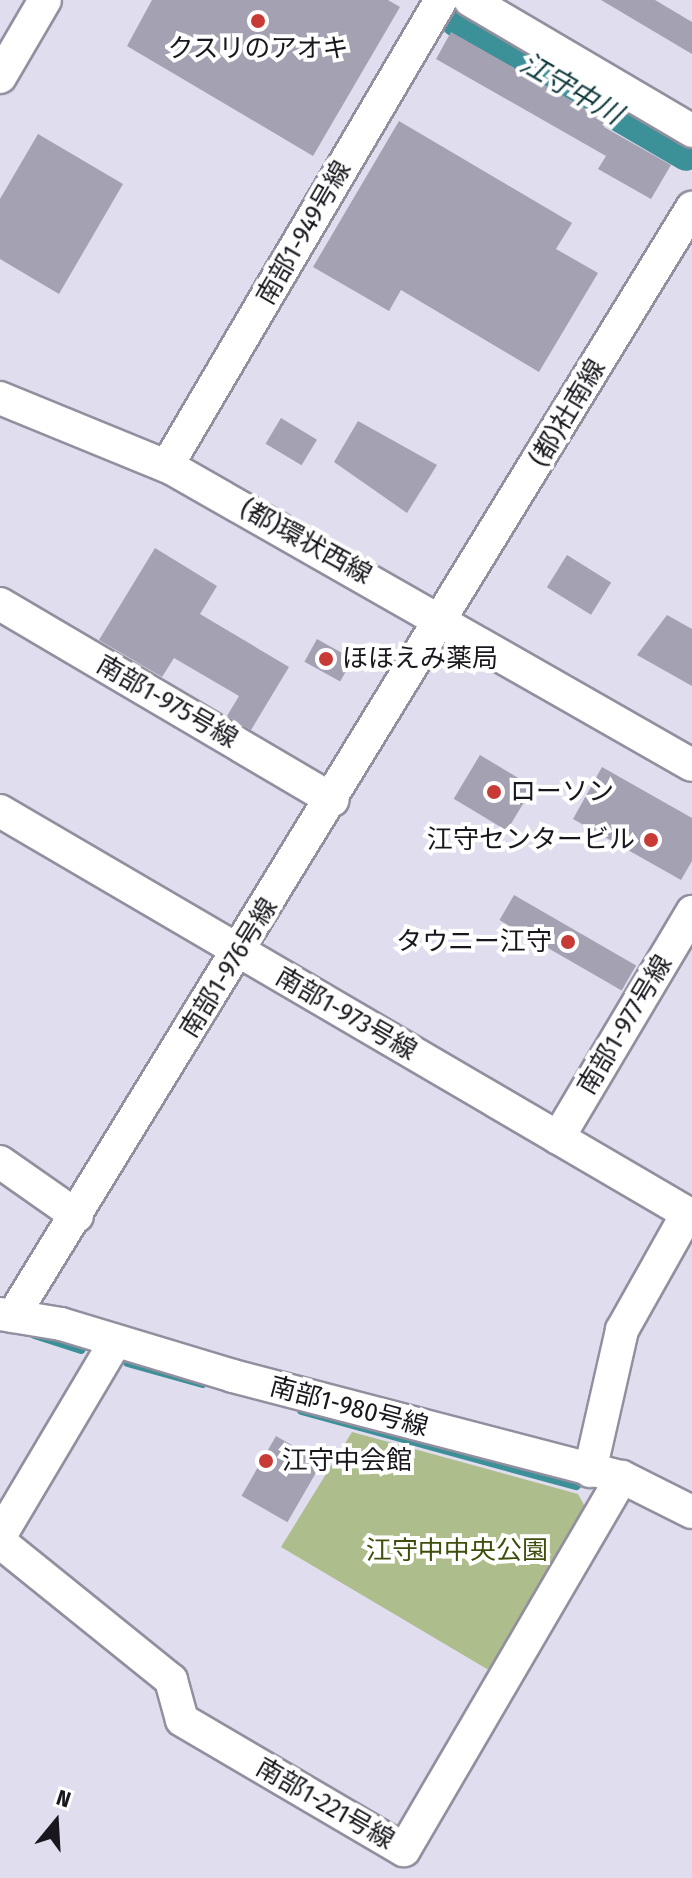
<!DOCTYPE html>
<html>
<head>
<meta charset="utf-8">
<style>
  body { margin:0 }
  #map { position:relative; width:692px; height:1878px; overflow:hidden; background:#e0ddef; font-family:"Fira Sans Condensed","Noto Sans JP",sans-serif }
  div>[style] { position:absolute }
  [style*='--x'] { left:calc(var(--x)*1px); top:calc(var(--y)*1px); width:calc(var(--w)*1px); rotate:calc(var(--a)*1deg) }
  .green>* { inset:0; background:#aebd8c }
  .stream>* { height:9px; margin:-4.5px; padding:0 4.5px; transform-origin:4.5px; border-radius:4.5px; background:#3c9097 }
  .canal>* { height:30px; margin:-15px; padding:0 15px; transform-origin:15px; border-radius:15px; background:#3c9097 }
  .building>* { inset:0; background:#a4a1b2; transform-origin:0 0 }
  .roads { filter:drop-shadow(2px 0 #928f9f) drop-shadow(-2px 0 #928f9f) drop-shadow(0 2px #928f9f) drop-shadow(0 -2px #928f9f) }
  .minor>* { height:32px; margin:-16px; padding:0 16px; transform-origin:16px; border-radius:16px; background:#fff }
  .dots>* { width:22px; height:22px; translate:-50% -50%; box-sizing:border-box; border:4px solid #fff; border-radius:50% }
  span { translate:-50% -50%; white-space:nowrap; text-align:center; line-height:1.15; -webkit-text-stroke:8px #fff; paint-order:stroke }
  .poi-label { font-size:26px; color:#19171d }
  .left { translate:0 -50%; text-align:left }
  .right { translate:-100% -50%; text-align:right }
  .street-label { font-size:26px; color:#19171d }
  .park-label { font-size:26px; color:#3e4e0c }
  .water-label { font-size:28px; color:#113a3d; font-style:italic }
  .north { position:absolute; left:16px; top:1782px; width:80px; height:80px; -webkit-text-stroke:6px #fff; paint-order:stroke; rotate:18deg; font-size:22px; font-weight:700; line-height:32px; text-align:center; color:#19171d }
  .north::after { content:''; display:block; margin:auto; width:28px; height:36px; background:#19171d; clip-path:polygon(50% 0,100% 100%,50% 72%,0 100%) }
</style>
</head>
<body>
<div id="map">
  <div class="green">
    <i style="clip-path:polygon(352px 1432px,578px 1494px,587px 1510px,492px 1672px,281px 1547px)"></i>
  </div>
  <div class="stream">
    <i style="--x:34;--y:1334;--w:49;--a:17.7"></i>
    <i style="--x:127;--y:1362;--w:78;--a:15.6"></i>
    <i style="--x:301;--y:1410;--w:285;--a:15.3"></i>
  </div>
  <div class="canal">
    <i style="--x:456;--y:22;--w:266;--a:30.2"></i>
  </div>
  <div class="building">
    <i style="clip-path:polygon(152px 0,388px 0,400px 7px,313px 156px,127px 46px)"></i>
    <i style="clip-path:polygon(601px 0,655px 0,692px 22px,692px 54px)"></i>
    <i style="clip-path:polygon(451px 32px,608px 121px,604px 127px,671px 165px,651px 199px,598px 169px,606px 156px,436px 59px)"></i>
    <i style="clip-path:polygon(399px 121px,572px 223px,556px 249px,598px 273px,539px 372px,401px 290px,389px 311px,313px 267px)"></i>
    <i style="clip-path:polygon(38px 134px,123px 184px,59px 294px,0 259px,0 199px)"></i>
    <i style="left:281px;top:418px;width:42px;height:30px;rotate:31deg"></i>
    <i style="clip-path:polygon(358px 421px,437px 465px,407px 513px,334px 462px)"></i>
    <i style="clip-path:polygon(155px 548px,217px 586px,200px 614px,289px 667px,251px 730px,227px 716px,239px 696px,174px 658px,162px 677px,99px 640px)"></i>
    <i style="left:567px;top:555px;width:52px;height:38px;rotate:32deg"></i>
    <i style="clip-path:polygon(667px 615px,692px 629px,692px 686px,637px 655px)"></i>
    <i style="left:317px;top:639px;width:41px;height:26px;rotate:29deg"></i>
    <i style="left:480px;top:755px;width:62px;height:51px;rotate:31deg"></i>
    <i style="clip-path:polygon(602px 767px,692px 818px,692px 861px,681px 880px,573px 819px)"></i>
    <i style="left:514px;top:895px;width:141px;height:29px;rotate:30deg"></i>
    <i style="left:276px;top:1436px;width:53px;height:69px;rotate:30deg"></i>
  </div>
  <div class="roads">
    <div class="minor">
      <i style="--x:470;--y:0;--w:258;--a:30.5"></i>
      <i style="--x:0;--y:77;--w:89;--a:-59.7"></i>
      <i style="--x:0;--y:398;--w:187;--a:22.3"></i>
      <i style="--x:173;--y:469;--w:597;--a:29.7"></i>
      <i style="--x:167;--y:466;--w:541;--a:-59.55"></i>
      <i style="--x:0;--y:604;--w:386;--a:30.5"></i>
      <i style="--x:0;--y:811;--w:802;--a:30.34"></i>
      <i style="--x:558;--y:1138;--w:263;--a:-59.3"></i>
      <i style="--x:0;--y:1162;--w:94;--a:35"></i>
      <i style="--x:0;--y:1314;--w:62;--a:9.3"></i>
      <i style="--x:61;--y:1324;--w:180;--a:16.8"></i>
      <i style="--x:233;--y:1376;--w:402;--a:14.6"></i>
      <i style="--x:622;--y:1477;--w:78;--a:26.6"></i>
      <i style="--x:13;--y:1316;--w:1300;--a:-58.5"></i>
      <i style="--x:590;--y:1471;--w:145;--a:-77.2"></i>
      <i style="--x:622;--y:1330;--w:133;--a:-60.7"></i>
      <i style="--x:0;--y:1536;--w:226;--a:-59.3"></i>
      <i style="--x:0;--y:1542;--w:220;--a:38.9"></i>
      <i style="--x:171;--y:1680;--w:41;--a:74.6"></i>
      <i style="--x:182;--y:1720;--w:257;--a:30.4"></i>
      <i style="--x:404;--y:1850;--w:432;--a:-59.7"></i>
    </div>
  </div>
  <div class="dots">
    <i style="left:258px;top:21px;background:#c83a36"></i>
    <i style="left:326px;top:659px;background:#c83a36"></i>
    <i style="left:494px;top:792px;background:#c83a36"></i>
    <i style="left:651px;top:840px;background:#c83a36"></i>
    <i style="left:568px;top:942px;background:#c83a36"></i>
    <i style="left:266px;top:1461px;background:#c83a36"></i>
  </div>
  <div class="poi-label">
    <span style="left:258px;top:49px">クスリのアオキ</span>
    <span class="left" style="left:342px;top:659px">ほほえみ薬局</span>
    <span class="left" style="left:510px;top:792px">ローソン</span>
    <span class="right" style="left:635px;top:840px">江守センタービル</span>
    <span class="right" style="left:552px;top:942px">タウニー江守</span>
    <span class="left" style="left:282px;top:1461px">江守中会館</span>
  </div>
  <div class="street-label">
    <span style="left:304px;top:233px;rotate:-60deg">南部1-949号線</span>
    <span style="left:568px;top:413px;rotate:-59deg">(都)社南線</span>
    <span style="left:306px;top:542px;rotate:29deg">(都)環状西線</span>
    <span style="left:167px;top:702px;rotate:30deg">南部1-975号線</span>
    <span style="left:229px;top:968px;rotate:-58deg">南部1-976号線</span>
    <span style="left:346px;top:1014px;rotate:30deg">南部1-973号線</span>
    <span style="left:625px;top:1025px;rotate:-59deg">南部1-977号線</span>
    <span style="left:349px;top:1407px;rotate:15deg">南部1-980号線</span>
    <span style="left:325px;top:1804px;rotate:30deg">南部1-221号線</span>
  </div>
  <div class="park-label">
    <span style="left:457px;top:1551px">江守中中央公園</span>
  </div>
  <div class="water-label">
    <span style="left:571px;top:89px;rotate:30deg">江守中川</span>
  </div>
  <div class="north">N</div>
</div>
</body>
</html>
